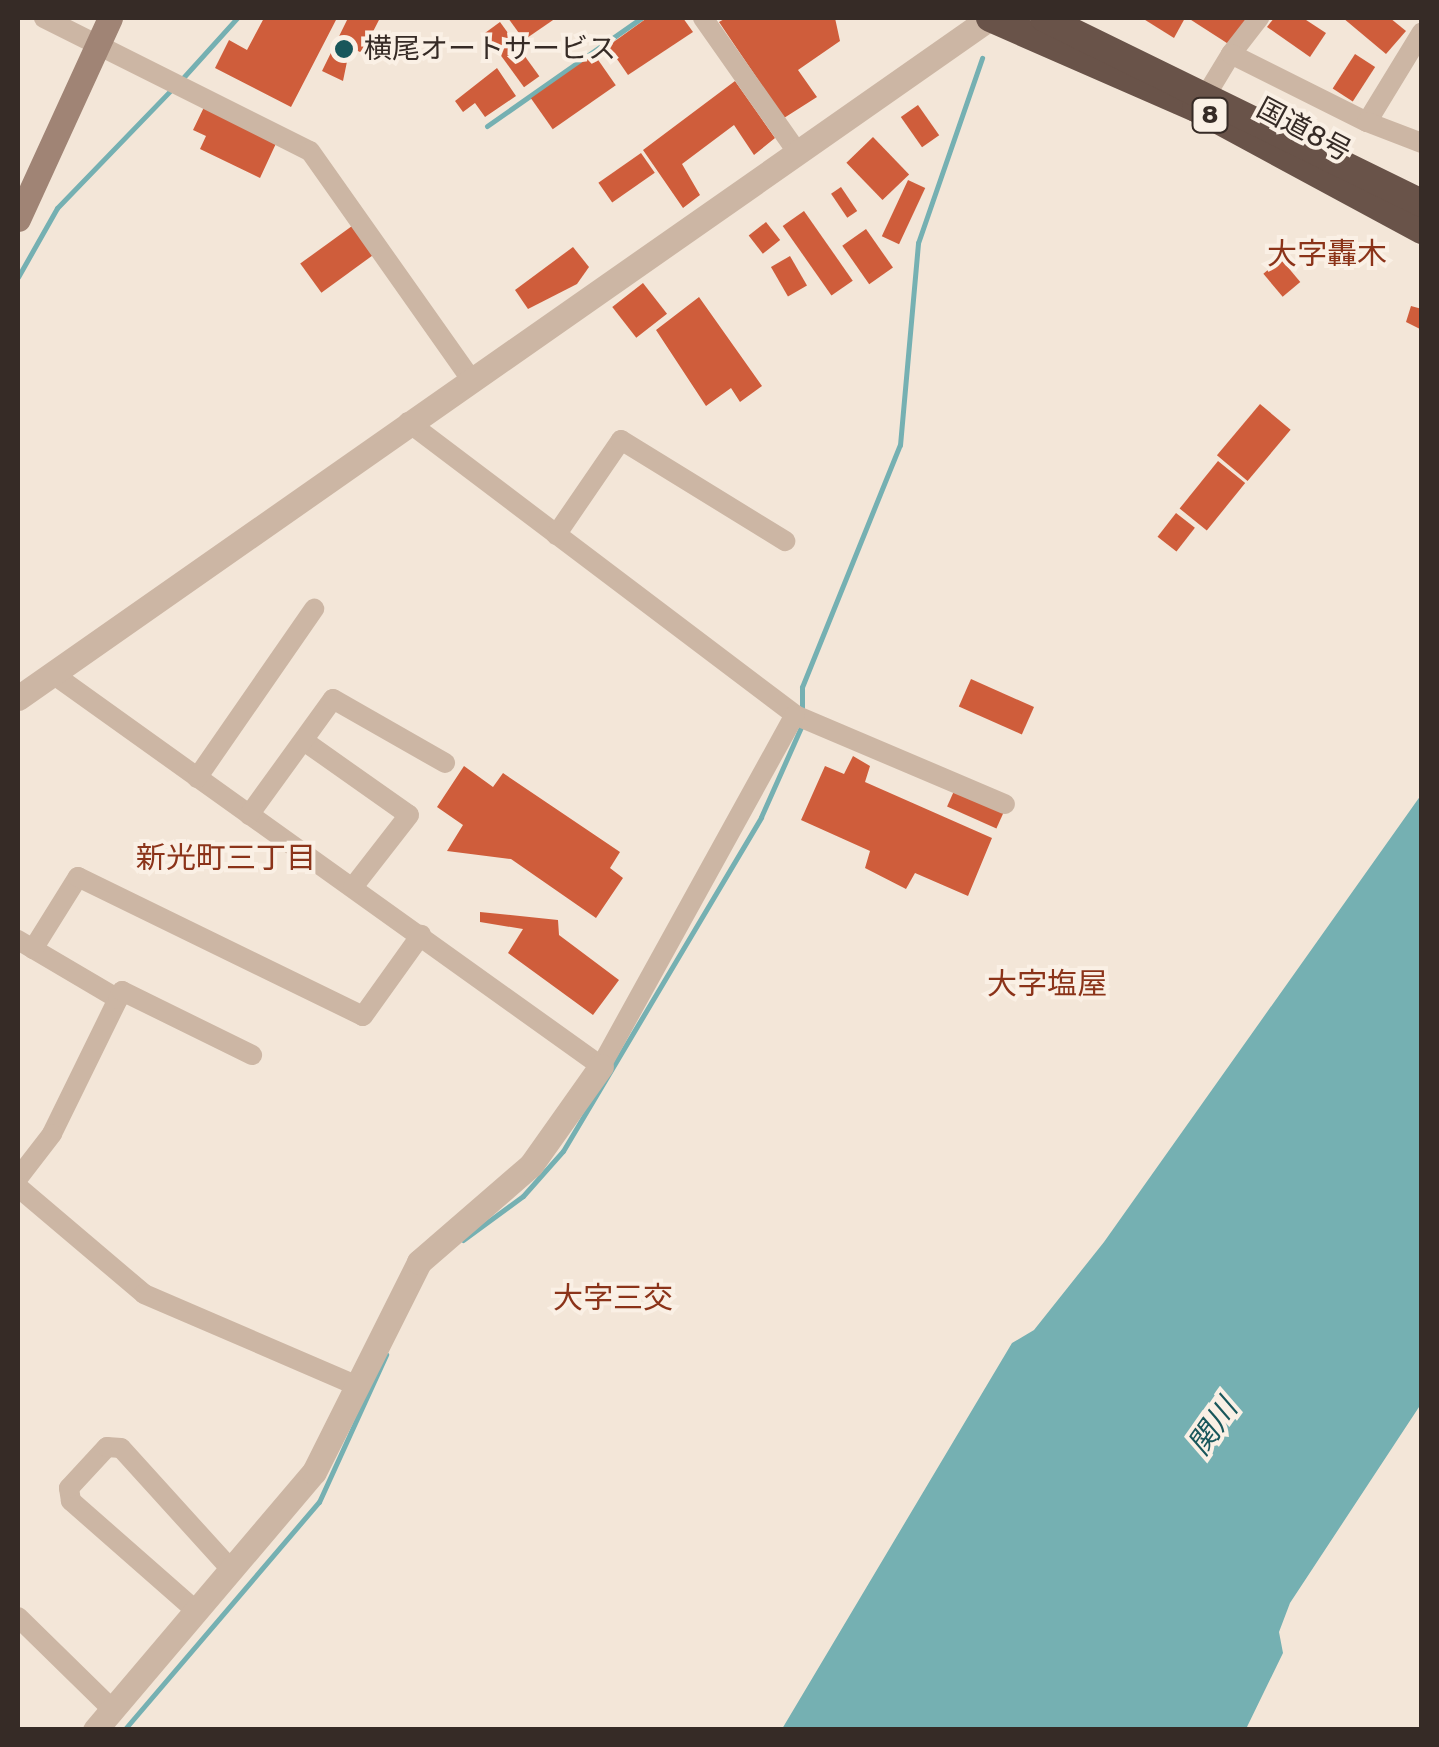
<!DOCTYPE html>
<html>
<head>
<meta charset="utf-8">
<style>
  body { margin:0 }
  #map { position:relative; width:1439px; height:1747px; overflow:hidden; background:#f3e6d8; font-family:Rubik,"Noto Sans JP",sans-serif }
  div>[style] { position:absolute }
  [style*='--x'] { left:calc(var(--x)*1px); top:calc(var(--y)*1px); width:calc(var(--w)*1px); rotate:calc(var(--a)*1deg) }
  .water>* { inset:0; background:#75b0b2 }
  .stream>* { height:5px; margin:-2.5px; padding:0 2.5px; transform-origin:2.5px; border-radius:2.5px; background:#75b0b2 }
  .building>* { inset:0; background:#cf5d3b; transform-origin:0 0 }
  .minor>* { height:20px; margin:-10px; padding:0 10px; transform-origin:10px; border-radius:10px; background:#ccb6a4 }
  .tertiary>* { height:25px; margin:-12.5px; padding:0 12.5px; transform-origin:12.5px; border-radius:12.5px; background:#ccb6a4 }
  .secondary>* { height:25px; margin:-12.5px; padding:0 12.5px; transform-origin:12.5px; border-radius:12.5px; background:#a08475 }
  .trunk>* { height:28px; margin:-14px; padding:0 14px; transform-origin:14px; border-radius:14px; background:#695349 }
  .dots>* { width:28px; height:28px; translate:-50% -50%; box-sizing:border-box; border:5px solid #faf0e5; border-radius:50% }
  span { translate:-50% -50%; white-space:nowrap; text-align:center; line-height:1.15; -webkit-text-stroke:8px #faf0e5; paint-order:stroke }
  .shield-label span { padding:2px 8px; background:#faf0e5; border:2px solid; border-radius:8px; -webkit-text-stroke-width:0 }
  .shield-label { font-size:25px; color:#362b26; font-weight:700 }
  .poi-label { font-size:28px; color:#362b26 }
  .left { translate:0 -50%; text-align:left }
  .street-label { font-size:28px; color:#362b26 }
  .neighbourhood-label { font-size:30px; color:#8b3319 }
  .water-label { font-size:30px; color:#19575b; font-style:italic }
  .frame { position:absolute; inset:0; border:20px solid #362b26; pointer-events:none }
</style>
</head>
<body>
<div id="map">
  <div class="water">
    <i style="clip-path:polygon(1421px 795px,1421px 1404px,1290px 1603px,1279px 1632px,1283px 1653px,1246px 1729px,782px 1729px,1012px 1343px,1034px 1330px,1104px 1242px)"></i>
  </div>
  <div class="stream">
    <i style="--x:181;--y:80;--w:84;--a:-47.9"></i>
    <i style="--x:487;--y:126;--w:188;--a:-35"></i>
    <i style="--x:18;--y:277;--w:79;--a:-60.5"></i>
    <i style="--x:57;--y:208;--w:167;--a:-46"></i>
    <i style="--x:802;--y:714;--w:27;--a:-90"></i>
    <i style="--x:802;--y:687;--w:261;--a:-68"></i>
    <i style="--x:900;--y:445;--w:203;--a:-84.9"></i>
    <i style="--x:918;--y:243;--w:196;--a:-70.9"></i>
    <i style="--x:463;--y:1240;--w:74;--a:-36.3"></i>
    <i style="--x:523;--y:1196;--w:60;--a:-48.4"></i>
    <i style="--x:563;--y:1151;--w:388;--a:-59.3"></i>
    <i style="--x:761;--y:817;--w:101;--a:-66"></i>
    <i style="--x:124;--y:1730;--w:300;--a:-49.5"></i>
    <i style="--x:319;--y:1502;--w:162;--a:-65.5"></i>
  </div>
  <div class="building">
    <i style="clip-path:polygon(264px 18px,337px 18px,291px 107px,215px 68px,229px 40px,247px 50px)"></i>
    <i style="clip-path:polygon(348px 18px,380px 18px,362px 53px,350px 47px,343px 81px,322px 71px)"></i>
    <i style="clip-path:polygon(508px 18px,556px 18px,524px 40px)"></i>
    <i style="clip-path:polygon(647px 18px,683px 18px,693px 32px,628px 75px,608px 46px)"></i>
    <i style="clip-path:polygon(726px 18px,835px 18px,840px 41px,798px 70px,817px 97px,784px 118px,719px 22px)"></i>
    <i style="clip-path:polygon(1142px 18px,1185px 18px,1174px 38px)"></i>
    <i style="clip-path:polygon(1188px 18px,1248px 18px,1230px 45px)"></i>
    <i style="clip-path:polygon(1274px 18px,1303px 18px,1326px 33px,1310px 57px,1267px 27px)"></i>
    <i style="clip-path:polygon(1343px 18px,1390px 18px,1406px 31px,1386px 54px)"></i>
    <i style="left:500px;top:22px;width:67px;height:19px;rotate:54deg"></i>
    <i style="left:594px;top:54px;width:38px;height:77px;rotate:55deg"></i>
    <i style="left:1355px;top:54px;width:24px;height:41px;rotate:33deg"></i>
    <i style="clip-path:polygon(497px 68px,516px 96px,485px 117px,475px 103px,463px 112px,455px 101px)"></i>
    <i style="clip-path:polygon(735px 81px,775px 138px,754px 155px,734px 125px,682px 164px,700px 195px,683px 208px,643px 150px)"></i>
    <i style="clip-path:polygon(206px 103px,279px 137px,260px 178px,200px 149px,206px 136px,193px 130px)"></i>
    <i style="left:918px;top:105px;width:37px;height:21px;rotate:55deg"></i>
    <i style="left:873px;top:137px;width:52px;height:37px;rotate:46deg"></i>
    <i style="left:641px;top:153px;width:24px;height:52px;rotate:55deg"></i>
    <i style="left:908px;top:180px;width:19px;height:62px;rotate:25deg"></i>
    <i style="left:841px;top:187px;width:29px;height:12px;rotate:56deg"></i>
    <i style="left:804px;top:211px;width:85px;height:26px;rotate:55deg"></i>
    <i style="left:766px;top:222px;width:23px;height:22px;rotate:52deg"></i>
    <i style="left:352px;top:226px;width:36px;height:64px;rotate:54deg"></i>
    <i style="left:866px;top:229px;width:47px;height:29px;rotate:55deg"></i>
    <i style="clip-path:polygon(573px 247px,589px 267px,577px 284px,528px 309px,515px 290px)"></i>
    <i style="left:790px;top:256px;width:34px;height:22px;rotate:60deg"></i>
    <i style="left:1281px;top:259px;width:30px;height:23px;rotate:50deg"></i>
    <i style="left:643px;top:283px;width:39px;height:39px;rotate:52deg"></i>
    <i style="clip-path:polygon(699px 297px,762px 386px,740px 402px,731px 388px,706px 406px,656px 330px)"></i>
    <i style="clip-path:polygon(1411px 306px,1422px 309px,1422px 330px,1406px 322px)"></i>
    <i style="left:1260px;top:404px;width:40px;height:67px;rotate:40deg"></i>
    <i style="left:1218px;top:461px;width:35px;height:61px;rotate:39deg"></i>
    <i style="left:1176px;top:513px;width:24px;height:30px;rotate:38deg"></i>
    <i style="left:971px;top:679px;width:69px;height:30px;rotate:24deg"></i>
    <i style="clip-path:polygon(853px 756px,870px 766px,865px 782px,992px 838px,968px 896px,915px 873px,906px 889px,865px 868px,870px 851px,801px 820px,825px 766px,844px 774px)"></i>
    <i style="clip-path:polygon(464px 766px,493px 787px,503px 773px,620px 852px,610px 868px,623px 878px,596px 918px,511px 859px,447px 851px,463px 825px,437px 807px)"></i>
    <i style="left:954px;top:791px;width:54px;height:17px;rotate:24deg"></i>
    <i style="clip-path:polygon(480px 912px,558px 920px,559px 935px,619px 980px,593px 1015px,508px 953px,523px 929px,480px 922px)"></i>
  </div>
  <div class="minor">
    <i style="--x:44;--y:18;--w:297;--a:26.6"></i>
    <i style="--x:310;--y:151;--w:281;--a:54.8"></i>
    <i style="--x:703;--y:18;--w:165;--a:54.9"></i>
    <i style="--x:1231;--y:54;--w:46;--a:-52.1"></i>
    <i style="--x:1208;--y:92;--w:44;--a:-58.8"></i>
    <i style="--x:1231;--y:54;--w:152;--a:26.6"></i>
    <i style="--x:1367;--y:122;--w:105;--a:-58.6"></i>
    <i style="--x:1367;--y:122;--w:59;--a:20.9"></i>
    <i style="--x:408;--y:422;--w:485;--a:37.1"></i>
    <i style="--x:795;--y:715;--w:228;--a:23"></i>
    <i style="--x:556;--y:535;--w:115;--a:-55.6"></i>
    <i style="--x:621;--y:440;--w:193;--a:31.6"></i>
    <i style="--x:53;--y:674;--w:674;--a:35.58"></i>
    <i style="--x:601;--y:1066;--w:401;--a:-61.1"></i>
    <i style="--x:304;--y:741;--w:128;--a:35.2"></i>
    <i style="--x:409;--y:815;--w:91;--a:127.9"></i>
    <i style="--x:197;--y:778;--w:206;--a:-55.3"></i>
    <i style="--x:249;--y:815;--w:143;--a:-54.1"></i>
    <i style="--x:333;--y:699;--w:129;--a:29.7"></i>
    <i style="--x:18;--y:940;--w:116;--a:30.5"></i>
    <i style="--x:118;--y:999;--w:150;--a:116.1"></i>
    <i style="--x:52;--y:1134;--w:56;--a:127.7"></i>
    <i style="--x:33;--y:949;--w:85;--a:-58"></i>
    <i style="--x:78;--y:877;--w:317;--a:26"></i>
    <i style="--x:363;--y:1016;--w:100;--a:-54.4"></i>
    <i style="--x:118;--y:999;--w:9;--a:-63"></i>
    <i style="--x:122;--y:991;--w:145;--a:26.2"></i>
    <i style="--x:18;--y:1187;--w:165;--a:40.3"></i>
    <i style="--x:144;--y:1294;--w:230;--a:23.3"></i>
    <i style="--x:194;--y:1609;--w:164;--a:-138.7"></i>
    <i style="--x:71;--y:1501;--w:13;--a:-99"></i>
    <i style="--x:69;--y:1488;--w:56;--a:-47.2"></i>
    <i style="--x:107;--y:1447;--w:14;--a:4"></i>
    <i style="--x:121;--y:1448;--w:161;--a:47.8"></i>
    <i style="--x:18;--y:1617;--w:129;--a:44.4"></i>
  </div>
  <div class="tertiary">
    <i style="--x:18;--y:698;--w:1186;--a:-34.98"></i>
    <i style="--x:95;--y:1730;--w:338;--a:-49.7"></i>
    <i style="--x:314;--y:1472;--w:235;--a:-63.4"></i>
    <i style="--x:419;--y:1262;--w:148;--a:-40.9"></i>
    <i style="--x:531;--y:1165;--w:121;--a:-54.7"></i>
  </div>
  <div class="secondary">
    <i style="--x:18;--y:219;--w:221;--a:-65.4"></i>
  </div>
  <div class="trunk">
    <i style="--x:990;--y:18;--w:225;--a:23.6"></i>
    <i style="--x:1196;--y:108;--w:257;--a:28.4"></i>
    <i style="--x:1044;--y:18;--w:421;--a:26.1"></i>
  </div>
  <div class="dots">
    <i style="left:344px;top:49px;background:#19575b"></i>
  </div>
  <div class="shield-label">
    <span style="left:1210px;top:115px">8</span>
  </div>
  <div class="poi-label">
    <span class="left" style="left:364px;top:49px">横尾オートサービス</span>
  </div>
  <div class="street-label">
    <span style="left:1304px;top:130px;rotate:28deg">国道8号</span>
  </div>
  <div class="neighbourhood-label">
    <span style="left:1327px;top:254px">大字轟木</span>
    <span style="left:226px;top:858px">新光町三丁目</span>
    <span style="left:1047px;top:984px">大字塩屋</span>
    <span style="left:613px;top:1298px">大字三交</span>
  </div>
  <div class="water-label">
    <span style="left:1213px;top:1427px;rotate:-55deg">関川</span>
  </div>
  <div class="frame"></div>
</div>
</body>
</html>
